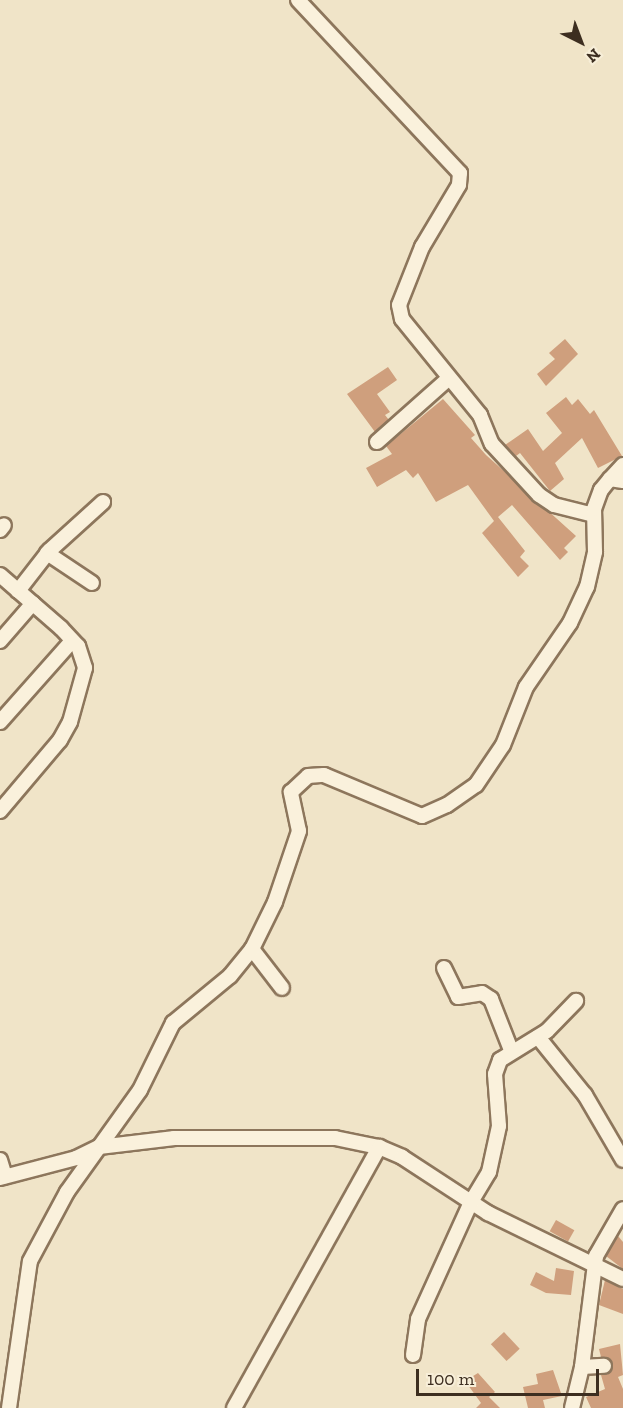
<!DOCTYPE html>
<html>
<head>
<meta charset="utf-8">
<style>
  body { margin:0 }
  #map { position:relative; width:623px; height:1408px; overflow:hidden; background:#f0e4c8; font-family:"Zilla Slab",serif }
  div>[style] { position:absolute }
  [style*='--x'] { left:calc(var(--x)*1px); top:calc(var(--y)*1px); width:calc(var(--w)*1px); rotate:calc(var(--a)*1deg) }
  .building>* { inset:0; background:#cf9f7d; transform-origin:0 0 }
  .roads { filter:drop-shadow(2px 0 #8d765c) drop-shadow(-2px 0 #8d765c) drop-shadow(0 2px #8d765c) drop-shadow(0 -2px #8d765c) }
  .minor>* { height:14px; margin:-7px; padding:0 7px; transform-origin:7px; border-radius:7px; background:#faf1dc }
  span { translate:-50% -50%; white-space:nowrap; text-align:center; line-height:1.15; -webkit-text-stroke:6px #f7eed8; paint-order:stroke }
  .north { position:absolute; left:551px; top:12px; width:60px; height:60px; -webkit-text-stroke:4px #f7eed8; paint-order:stroke; rotate:138deg; font-size:16px; font-weight:700; line-height:24px; text-align:center; color:#3d2e20 }
  .north::after { content:''; display:block; margin:auto; width:21px; height:27px; background:#3d2e20; clip-path:polygon(50% 0,100% 100%,50% 72%,0 100%) }
  .scale { position:absolute; left:416px; top:1369px; width:183px; height:27px; box-sizing:border-box; border:3px solid #3d2e20; border-top:0; padding-left:8px; font-size:18px; line-height:21px; white-space:nowrap; color:#3d2e20; -webkit-text-stroke:4px #f7eed8; paint-order:stroke }
</style>
</head>
<body>
<div id="map">
  <div class="building">
    <i style="clip-path:polygon(565px 339px,578px 354px,546px 386px,537px 374px,555px 359px,549px 353px)"></i>
    <i style="clip-path:polygon(388px 367px,397px 380px,377px 394px,390px 412px,385px 415px,389px 420px,375px 432px,347px 394px)"></i>
    <i style="clip-path:polygon(566px 397px,572px 405px,578px 399px,590px 414px,594px 410px,622px 456px,598px 468px,582px 438px,555px 463px,564px 479px,550px 491px,520px 453px,516px 456px,505px 445px,528px 429px,543px 451px,562px 433px,546px 413px)"></i>
    <i style="clip-path:polygon(443px 399px,475px 435px,471px 438px,486px 455px,576px 536px,564px 548px,568px 552px,560px 560px,512px 505px,498px 517px,525px 551px,520px 557px,529px 566px,518px 577px,482px 533px,494px 521px,468px 485px,436px 502px,418px 473px,413px 478px,406px 470px,377px 487px,366px 468px,392px 454px,386px 446px)"></i>
    <i style="left:556px;top:1220px;width:21px;height:13px;rotate:29deg"></i>
    <i style="clip-path:polygon(618px 1236px,623px 1242px,623px 1269px,606px 1256px)"></i>
    <i style="clip-path:polygon(556px 1268px,574px 1271px,571px 1295px,546px 1293px,530px 1285px,536px 1272px,554px 1281px)"></i>
    <i style="clip-path:polygon(605px 1280px,623px 1289px,623px 1314px,599px 1305px)"></i>
    <i style="left:504px;top:1332px;width:23px;height:18px;rotate:47deg"></i>
    <i style="clip-path:polygon(620px 1344px,623px 1375px,618px 1377px,623px 1389px,623px 1408px,591px 1408px,586px 1397px,605px 1389px,601px 1375px,609px 1373px,613px 1366px,609px 1358px,601px 1357px,599px 1349px)"></i>
    <i style="clip-path:polygon(553px 1370px,562px 1396px,543px 1400px,545px 1408px,528px 1408px,523px 1387px,538px 1384px,536px 1374px)"></i>
    <i style="clip-path:polygon(478px 1373px,495px 1392px,489px 1397px,500px 1408px,476px 1408px,481px 1403px,465px 1381px)"></i>
  </div>
  <div class="roads">
    <div class="minor">
      <i style="--x:298;--y:0;--w:237;--a:46.9"></i>
      <i style="--x:460;--y:173;--w:12;--a:95"></i>
      <i style="--x:459;--y:185;--w:72;--a:120.8"></i>
      <i style="--x:422;--y:247;--w:62;--a:111.6"></i>
      <i style="--x:399;--y:305;--w:14;--a:78"></i>
      <i style="--x:402;--y:319;--w:124;--a:50.9"></i>
      <i style="--x:480;--y:415;--w:31;--a:68"></i>
      <i style="--x:492;--y:444;--w:69;--a:47.3"></i>
      <i style="--x:539;--y:495;--w:18;--a:34"></i>
      <i style="--x:554;--y:505;--w:41;--a:14"></i>
      <i style="--x:377;--y:442;--w:96;--a:-41.6"></i>
      <i style="--x:610;--y:479;--w:19;--a:-47"></i>
      <i style="--x:0;--y:530;--w:6;--a:-51"></i>
      <i style="--x:47;--y:553;--w:54;--a:33.7"></i>
      <i style="--x:0;--y:575;--w:81;--a:41"></i>
      <i style="--x:61;--y:628;--w:25;--a:47"></i>
      <i style="--x:78;--y:646;--w:23;--a:72"></i>
      <i style="--x:85;--y:668;--w:56;--a:105.5"></i>
      <i style="--x:70;--y:722;--w:21;--a:119"></i>
      <i style="--x:60;--y:740;--w:93;--a:130.2"></i>
      <i style="--x:18;--y:591;--w:51;--a:-52.2"></i>
      <i style="--x:49;--y:551;--w:73;--a:-42.2"></i>
      <i style="--x:0;--y:641;--w:50;--a:-49"></i>
      <i style="--x:0;--y:722;--w:108;--a:-48.4"></i>
      <i style="--x:252;--y:949;--w:49;--a:52.4"></i>
      <i style="--x:444;--y:968;--w:32;--a:64"></i>
      <i style="--x:458;--y:997;--w:24;--a:-9"></i>
      <i style="--x:482;--y:993;--w:11;--a:34"></i>
      <i style="--x:491;--y:999;--w:55;--a:68.6"></i>
      <i style="--x:538;--y:1037;--w:75;--a:51"></i>
      <i style="--x:585;--y:1095;--w:75;--a:59.7"></i>
      <i style="--x:0;--y:1160;--w:17;--a:73"></i>
      <i style="--x:0;--y:1178;--w:79;--a:-14.7"></i>
      <i style="--x:76;--y:1158;--w:25;--a:-26"></i>
      <i style="--x:99;--y:1147;--w:76;--a:-6.8"></i>
      <i style="--x:174;--y:1138;--w:161;--a:0"></i>
      <i style="--x:335;--y:1138;--w:45;--a:11.6"></i>
      <i style="--x:379;--y:1147;--w:25;--a:23"></i>
      <i style="--x:402;--y:1157;--w:103;--a:33.1"></i>
      <i style="--x:488;--y:1213;--w:150;--a:26.1"></i>
      <i style="--x:413;--y:1355;--w:36;--a:-82"></i>
      <i style="--x:418;--y:1319;--w:128;--a:-65.6"></i>
      <i style="--x:471;--y:1202;--w:35;--a:-59"></i>
      <i style="--x:489;--y:1172;--w:47;--a:-77.7"></i>
      <i style="--x:499;--y:1126;--w:52;--a:-94.4"></i>
      <i style="--x:495;--y:1074;--w:15;--a:-70"></i>
      <i style="--x:500;--y:1060;--w:55;--a:-31.7"></i>
      <i style="--x:547;--y:1031;--w:42;--a:-46"></i>
      <i style="--x:582;--y:1367;--w:22;--a:-3"></i>
      <i style="--x:9;--y:1408;--w:148;--a:-81.9"></i>
      <i style="--x:30;--y:1261;--w:78;--a:-61.8"></i>
      <i style="--x:67;--y:1192;--w:125;--a:-54.4"></i>
      <i style="--x:140;--y:1090;--w:75;--a:-63.8"></i>
      <i style="--x:173;--y:1023;--w:74;--a:-39.5"></i>
      <i style="--x:230;--y:976;--w:35;--a:-51"></i>
      <i style="--x:252;--y:949;--w:52;--a:-63.9"></i>
      <i style="--x:275;--y:902;--w:75;--a:-71.3"></i>
      <i style="--x:299;--y:831;--w:40;--a:-102"></i>
      <i style="--x:291;--y:792;--w:23;--a:-43"></i>
      <i style="--x:308;--y:776;--w:16;--a:-4"></i>
      <i style="--x:324;--y:775;--w:106;--a:22.7"></i>
      <i style="--x:422;--y:816;--w:27;--a:-24"></i>
      <i style="--x:447;--y:805;--w:35;--a:-35"></i>
      <i style="--x:476;--y:785;--w:48;--a:-56"></i>
      <i style="--x:503;--y:745;--w:62;--a:-68.4"></i>
      <i style="--x:526;--y:687;--w:78;--a:-55.5"></i>
      <i style="--x:570;--y:623;--w:40;--a:-65"></i>
      <i style="--x:587;--y:587;--w:36;--a:-77"></i>
      <i style="--x:595;--y:552;--w:43;--a:-91.3"></i>
      <i style="--x:594;--y:509;--w:20;--a:-70"></i>
      <i style="--x:601;--y:490;--w:14;--a:-51"></i>
      <i style="--x:610;--y:479;--w:13;--a:9"></i>
      <i style="--x:234;--y:1408;--w:299;--a:-60.9"></i>
      <i style="--x:572;--y:1408;--w:42;--a:-76.3"></i>
      <i style="--x:582;--y:1367;--w:112;--a:-82.8"></i>
      <i style="--x:596;--y:1256;--w:54;--a:-60.1"></i>
    </div>
  </div>
  <div class="north">N</div>
  <div class="scale">100 m</div>
</div>
</body>
</html>
